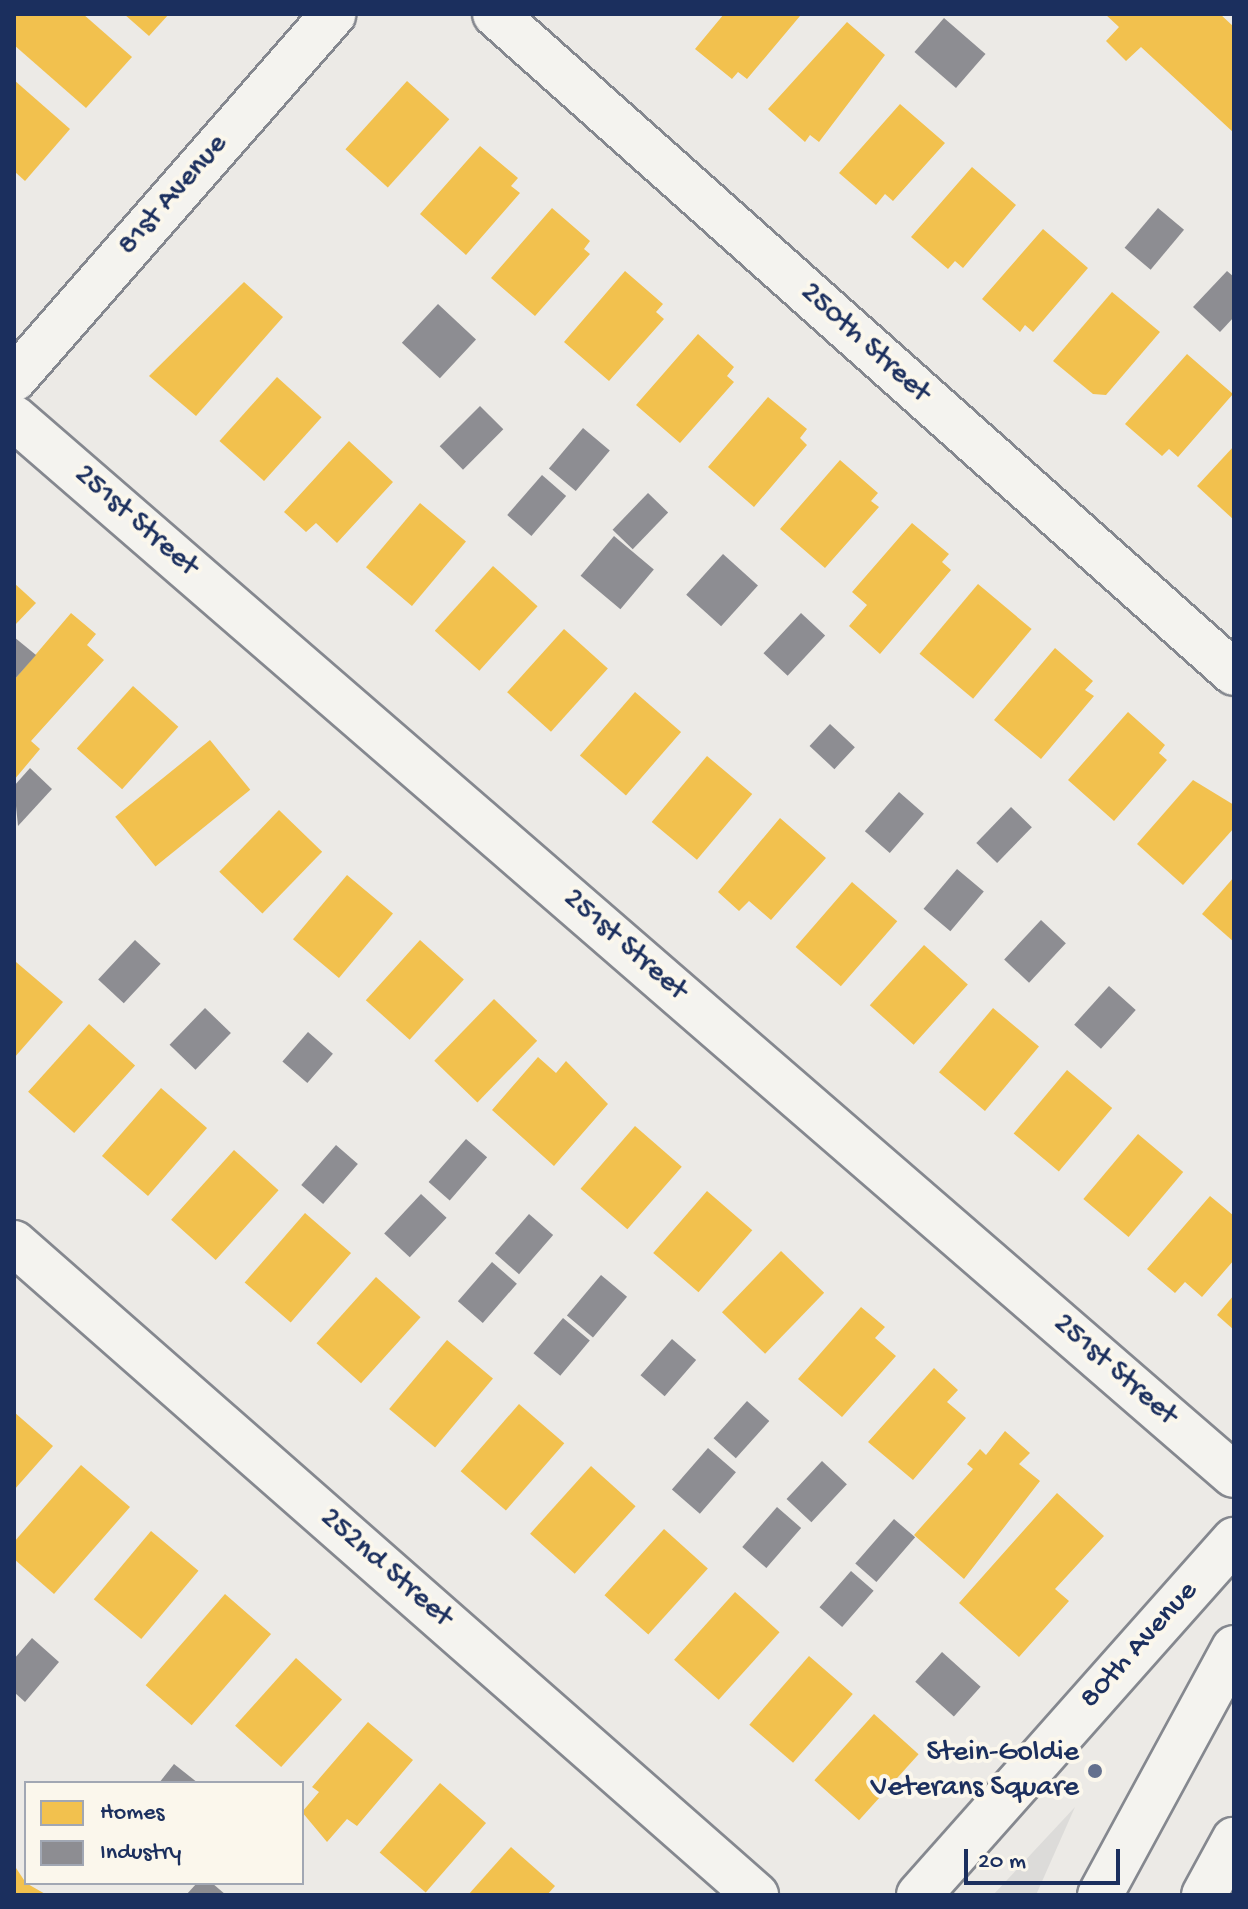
<!DOCTYPE html>
<html>
<head>
<meta charset="utf-8">
<style>
  body { margin:0 }
  #map { position:relative; width:1248px; height:1909px; overflow:hidden; background:#eceae6; font-family:"Gochi Hand",sans-serif }
  div>[style] { position:absolute }
  [style*='--x'] { left:calc(var(--x)*1px); top:calc(var(--y)*1px); width:calc(var(--w)*1px); rotate:calc(var(--a)*1deg) }
  .green>* { inset:0; background:#dcdbd9 }
  .homes>* { inset:0; background:#f2c14e; transform-origin:0 0 }
  .industry>* { inset:0; background:#8d8d92; transform-origin:0 0 }
  .roads { filter:drop-shadow(2px 0 #85888f) drop-shadow(-2px 0 #85888f) drop-shadow(0 2px #85888f) drop-shadow(0 -2px #85888f) }
  .minor>* { height:44px; margin:-22px; padding:0 22px; transform-origin:22px; border-radius:22px; background:#f4f3ef }
  .major>* { height:44px; margin:-22px; padding:0 22px; transform-origin:22px; border-radius:22px; background:#f4f3ef }
  .dots>* { width:22px; height:22px; translate:-50% -50%; box-sizing:border-box; border:4px solid #fbf7ec; border-radius:50% }
  span { translate:-50% -50%; white-space:nowrap; text-align:center; line-height:1.15; -webkit-text-stroke:8px #fbf7ec; paint-order:stroke }
  .street-label { font-size:30px; color:#1b2f5e }
  .poi-label { font-size:30px; color:#1b2f5e }
  .right { translate:-100% -50%; text-align:right }
  .frame { position:absolute; inset:0; border:16px solid #1b2f5e; pointer-events:none }
  .legend { position:absolute; left:24px; top:1781px; width:280px; height:104px; box-sizing:border-box; background:#fbf7ec; border:2px solid #a1a7b3; margin:0; padding:10px 14px; list-style:none; font-size:24px; color:#1b2f5e }
  .legend li { display:flex; align-items:center; gap:16px; height:40px }
  .legend b { width:40px; border:2px solid #a1a7b3 }
  .scale { position:absolute; left:964px; top:1849px; width:156px; height:36px; box-sizing:border-box; border:4px solid #1b2f5e; border-top:0; padding-left:10px; font-size:24px; line-height:28px; white-space:nowrap; color:#1b2f5e; -webkit-text-stroke:6px #fbf7ec; paint-order:stroke }
</style>
</head>
<body>
<div id="map">
  <div class="green">
    <i style="clip-path:polygon(1075px 1807px,1036px 1895px,993px 1895px)"></i>
  </div>
  <div class="homes">
    <i style="clip-path:polygon(14px 14px,83px 14px,132px 57px,86px 108px,14px 45px)"></i>
    <i style="clip-path:polygon(124px 14px,169px 14px,149px 36px)"></i>
    <i style="clip-path:polygon(724px 14px,798px 14px,800px 16px,747px 79px,738px 72px,732px 79px,695px 49px)"></i>
    <i style="clip-path:polygon(1105px 14px,1220px 14px,1234px 27px,1234px 133px,1141px 47px,1126px 61px,1106px 41px,1119px 27px)"></i>
    <i style="clip-path:polygon(847px 22px,885px 55px,819px 142px,810px 135px,805px 142px,768px 109px)"></i>
    <i style="clip-path:polygon(14px 80px,70px 129px,25px 181px,14px 171px)"></i>
    <i style="left:407px;top:81px;width:57px;height:92px;rotate:42deg"></i>
    <i style="clip-path:polygon(900px 104px,945px 143px,893px 201px,885px 194px,876px 205px,839px 173px)"></i>
    <i style="clip-path:polygon(480px 146px,518px 178px,511px 186px,520px 193px,466px 255px,420px 214px)"></i>
    <i style="clip-path:polygon(972px 167px,1016px 205px,963px 268px,955px 261px,948px 269px,911px 237px)"></i>
    <i style="clip-path:polygon(552px 208px,590px 241px,584px 249px,590px 254px,535px 316px,491px 278px)"></i>
    <i style="clip-path:polygon(1043px 229px,1088px 268px,1033px 332px,1025px 325px,1020px 332px,982px 299px)"></i>
    <i style="clip-path:polygon(625px 271px,663px 304px,656px 312px,664px 319px,609px 381px,564px 342px)"></i>
    <i style="clip-path:polygon(244px 282px,283px 317px,196px 416px,149px 376px)"></i>
    <i style="clip-path:polygon(1112px 292px,1160px 332px,1106px 395px,1093px 394px,1053px 361px)"></i>
    <i style="clip-path:polygon(698px 334px,734px 367px,727px 376px,734px 382px,680px 443px,636px 405px)"></i>
    <i style="clip-path:polygon(1187px 354px,1233px 394px,1178px 457px,1169px 449px,1162px 456px,1125px 424px)"></i>
    <i style="left:277px;top:377px;width:60px;height:86px;rotate:42deg"></i>
    <i style="clip-path:polygon(768px 397px,807px 429px,800px 438px,807px 445px,754px 507px,708px 467px)"></i>
    <i style="clip-path:polygon(349px 441px,393px 482px,337px 543px,316px 523px,306px 532px,284px 512px)"></i>
    <i style="clip-path:polygon(1234px 446px,1234px 520px,1197px 486px)"></i>
    <i style="clip-path:polygon(840px 460px,878px 493px,871px 501px,879px 507px,825px 568px,780px 529px)"></i>
    <i style="left:420px;top:503px;width:60px;height:84px;rotate:40deg"></i>
    <i style="clip-path:polygon(912px 523px,949px 554px,942px 562px,951px 570px,880px 654px,849px 626px,867px 605px,852px 592px)"></i>
    <i style="left:493px;top:566px;width:60px;height:87px;rotate:42deg"></i>
    <i style="clip-path:polygon(14px 583px,36px 603px,14px 626px)"></i>
    <i style="left:978px;top:584px;width:70px;height:91px;rotate:40deg"></i>
    <i style="clip-path:polygon(71px 613px,96px 634px,87px 645px,104px 660px,31px 741px,40px 749px,14px 780px,14px 680px)"></i>
    <i style="left:564px;top:629px;width:59px;height:85px;rotate:42deg"></i>
    <i style="clip-path:polygon(1055px 648px,1093px 681px,1085px 690px,1094px 696px,1041px 759px,994px 720px)"></i>
    <i style="left:133px;top:686px;width:61px;height:84px;rotate:42deg"></i>
    <i style="left:635px;top:692px;width:61px;height:84px;rotate:41deg"></i>
    <i style="clip-path:polygon(1128px 712px,1165px 745px,1159px 753px,1167px 760px,1114px 821px,1068px 780px)"></i>
    <i style="left:210px;top:740px;width:64px;height:122px;rotate:51deg"></i>
    <i style="left:707px;top:756px;width:59px;height:86px;rotate:40deg"></i>
    <i style="clip-path:polygon(1193px 780px,1234px 805px,1234px 828px,1183px 885px,1137px 844px)"></i>
    <i style="left:279px;top:810px;width:60px;height:86px;rotate:44deg"></i>
    <i style="clip-path:polygon(780px 818px,826px 858px,771px 920px,749px 901px,739px 911px,718px 892px)"></i>
    <i style="left:347px;top:875px;width:60px;height:84px;rotate:40deg"></i>
    <i style="clip-path:polygon(1234px 877px,1234px 942px,1202px 914px)"></i>
    <i style="left:852px;top:882px;width:60px;height:86px;rotate:41deg"></i>
    <i style="left:420px;top:940px;width:59px;height:81px;rotate:42deg"></i>
    <i style="left:924px;top:945px;width:59px;height:81px;rotate:42deg"></i>
    <i style="clip-path:polygon(16px 962px,63px 1002px,14px 1058px,14px 964px)"></i>
    <i style="left:494px;top:999px;width:60px;height:86px;rotate:44deg"></i>
    <i style="left:993px;top:1008px;width:60px;height:84px;rotate:40deg"></i>
    <i style="left:89px;top:1024px;width:62px;height:91px;rotate:42deg"></i>
    <i style="clip-path:polygon(538px 1057px,556px 1073px,566px 1061px,608px 1104px,554px 1166px,492px 1110px)"></i>
    <i style="left:1067px;top:1070px;width:59px;height:83px;rotate:40deg"></i>
    <i style="left:161px;top:1088px;width:61px;height:90px;rotate:41deg"></i>
    <i style="left:635px;top:1126px;width:62px;height:83px;rotate:41deg"></i>
    <i style="left:1138px;top:1134px;width:59px;height:85px;rotate:40deg"></i>
    <i style="left:234px;top:1150px;width:60px;height:94px;rotate:42deg"></i>
    <i style="left:707px;top:1191px;width:60px;height:82px;rotate:41deg"></i>
    <i style="clip-path:polygon(1210px 1196px,1234px 1216px,1234px 1260px,1202px 1297px,1185px 1282px,1175px 1293px,1147px 1269px)"></i>
    <i style="left:305px;top:1213px;width:61px;height:92px;rotate:41deg"></i>
    <i style="left:781px;top:1251px;width:60px;height:85px;rotate:44deg"></i>
    <i style="left:376px;top:1277px;width:60px;height:89px;rotate:42deg"></i>
    <i style="clip-path:polygon(1234px 1295px,1234px 1330px,1217px 1315px)"></i>
    <i style="clip-path:polygon(861px 1307px,885px 1327px,875px 1338px,896px 1356px,842px 1417px,798px 1379px)"></i>
    <i style="left:447px;top:1340px;width:60px;height:90px;rotate:40deg"></i>
    <i style="clip-path:polygon(934px 1368px,958px 1390px,947px 1402px,966px 1418px,913px 1480px,868px 1442px)"></i>
    <i style="left:519px;top:1404px;width:60px;height:89px;rotate:41deg"></i>
    <i style="clip-path:polygon(14px 1412px,53px 1446px,14px 1490px)"></i>
    <i style="clip-path:polygon(1005px 1431px,1030px 1453px,1019px 1464px,1040px 1481px,964px 1579px,914px 1535px,973px 1469px,967px 1464px,980px 1449px,986px 1455px)"></i>
    <i style="clip-path:polygon(81px 1465px,130px 1507px,54px 1594px,14px 1559px,14px 1542px)"></i>
    <i style="left:591px;top:1466px;width:60px;height:91px;rotate:42deg"></i>
    <i style="clip-path:polygon(1057px 1493px,1104px 1536px,1055px 1589px,1069px 1601px,1019px 1657px,959px 1603px)"></i>
    <i style="left:664px;top:1529px;width:59px;height:89px;rotate:42deg"></i>
    <i style="left:151px;top:1531px;width:62px;height:89px;rotate:40deg"></i>
    <i style="left:735px;top:1592px;width:60px;height:91px;rotate:42deg"></i>
    <i style="left:225px;top:1594px;width:61px;height:121px;rotate:41deg"></i>
    <i style="left:809px;top:1656px;width:58px;height:91px;rotate:41deg"></i>
    <i style="left:296px;top:1658px;width:62px;height:91px;rotate:42deg"></i>
    <i style="left:874px;top:1714px;width:60px;height:89px;rotate:42deg"></i>
    <i style="clip-path:polygon(368px 1722px,413px 1760px,357px 1826px,347px 1819px,327px 1842px,302px 1812px,319px 1792px,312px 1787px)"></i>
    <i style="left:440px;top:1783px;width:61px;height:92px;rotate:41deg"></i>
    <i style="clip-path:polygon(511px 1847px,555px 1886px,547px 1895px,468px 1895px)"></i>
    <i style="clip-path:polygon(14px 1865px,26px 1883px,47px 1895px,14px 1895px)"></i>
  </div>
  <div class="industry">
    <i style="left:944px;top:18px;width:55px;height:45px;rotate:41deg"></i>
    <i style="left:1158px;top:208px;width:34px;height:52px;rotate:40deg"></i>
    <i style="clip-path:polygon(1227px 271px,1234px 277px,1234px 317px,1220px 332px,1193px 307px)"></i>
    <i style="left:438px;top:304px;width:52px;height:53px;rotate:43deg"></i>
    <i style="left:480px;top:406px;width:33px;height:57px;rotate:45deg"></i>
    <i style="left:583px;top:428px;width:35px;height:53px;rotate:40deg"></i>
    <i style="left:542px;top:475px;width:32px;height:53px;rotate:41deg"></i>
    <i style="left:648px;top:493px;width:28px;height:51px;rotate:44deg"></i>
    <i style="left:614px;top:536px;width:52px;height:52px;rotate:40deg"></i>
    <i style="left:723px;top:554px;width:47px;height:55px;rotate:42deg"></i>
    <i style="left:801px;top:613px;width:33px;height:55px;rotate:43deg"></i>
    <i style="clip-path:polygon(14px 637px,36px 655px,14px 680px)"></i>
    <i style="left:830px;top:724px;width:34px;height:30px;rotate:43deg"></i>
    <i style="clip-path:polygon(30px 768px,52px 789px,18px 826px,14px 786px)"></i>
    <i style="left:899px;top:792px;width:33px;height:52px;rotate:41deg"></i>
    <i style="left:1011px;top:807px;width:29px;height:50px;rotate:44deg"></i>
    <i style="left:957px;top:869px;width:35px;height:52px;rotate:40deg"></i>
    <i style="left:1041px;top:920px;width:34px;height:54px;rotate:43deg"></i>
    <i style="left:135px;top:940px;width:35px;height:54px;rotate:43deg"></i>
    <i style="left:1109px;top:986px;width:36px;height:52px;rotate:42deg"></i>
    <i style="left:205px;top:1008px;width:36px;height:51px;rotate:44deg"></i>
    <i style="left:308px;top:1032px;width:33px;height:39px;rotate:41deg"></i>
    <i style="left:466px;top:1139px;width:28px;height:57px;rotate:41deg"></i>
    <i style="left:336px;top:1145px;width:29px;height:53px;rotate:41deg"></i>
    <i style="left:421px;top:1194px;width:35px;height:54px;rotate:43deg"></i>
    <i style="left:529px;top:1214px;width:32px;height:52px;rotate:41deg"></i>
    <i style="left:492px;top:1262px;width:33px;height:52px;rotate:41deg"></i>
    <i style="left:601px;top:1275px;width:34px;height:53px;rotate:40deg"></i>
    <i style="left:563px;top:1318px;width:35px;height:46px;rotate:40deg"></i>
    <i style="left:672px;top:1339px;width:32px;height:48px;rotate:41deg"></i>
    <i style="left:747px;top:1401px;width:30px;height:50px;rotate:42deg"></i>
    <i style="left:708px;top:1448px;width:37px;height:55px;rotate:41deg"></i>
    <i style="left:822px;top:1461px;width:34px;height:52px;rotate:43deg"></i>
    <i style="left:777px;top:1507px;width:32px;height:53px;rotate:41deg"></i>
    <i style="left:894px;top:1519px;width:28px;height:59px;rotate:41deg"></i>
    <i style="left:851px;top:1571px;width:30px;height:48px;rotate:41deg"></i>
    <i style="clip-path:polygon(32px 1638px,59px 1662px,25px 1702px,14px 1692px,14px 1659px)"></i>
    <i style="left:942px;top:1652px;width:52px;height:40px;rotate:42deg"></i>
    <i style="clip-path:polygon(174px 1764px,198px 1783px,159px 1783px)"></i>
    <i style="clip-path:polygon(197px 1883px,212px 1883px,226px 1895px,186px 1895px)"></i>
  </div>
  <div class="roads">
    <div class="minor">
      <i style="--x:495;--y:14;--w:990;--a:41.72"></i>
      <i style="--x:14;--y:379;--w:485;--a:-48.8"></i>
      <i style="--x:14;--y:418;--w:1614;--a:40.91"></i>
      <i style="--x:14;--y:1243;--w:988;--a:41.31"></i>
      <i style="--x:919;--y:1895;--w:475;--a:-48.4"></i>
    </div>
    <div class="major">
      <i style="--x:1100;--y:1895;--w:281;--a:-61.5"></i>
      <i style="--x:1204;--y:1895;--w:63;--a:-61.4"></i>
    </div>
  </div>
  <div class="dots">
    <i style="left:1095px;top:1771px;background:#64708e"></i>
  </div>
  <div class="street-label">
    <span style="left:174px;top:196px;rotate:-49deg">81st Avenue</span>
    <span style="left:864px;top:344px;rotate:42deg">250th Street</span>
    <span style="left:135px;top:522px;rotate:41deg">251st Street</span>
    <span style="left:624px;top:946px;rotate:41deg">251st Street</span>
    <span style="left:1114px;top:1371px;rotate:41deg">251st Street</span>
    <span style="left:385px;top:1569px;rotate:41deg">252nd Street</span>
    <span style="left:1140px;top:1646px;rotate:-48deg">80th Avenue</span>
  </div>
  <div class="poi-label">
    <span class="right" style="left:1079px;top:1771px">Stein-Goldie<br>Veterans Square</span>
  </div>
  <div class="frame"></div>
  <ul class="legend">
  <li><b style="height:22px;background:#f2c14e"></b>Homes</li>
  <li><b style="height:22px;background:#8d8d92"></b>Industry</li>
  </ul>
  <div class="scale">20 m</div>
</div>
</body>
</html>
